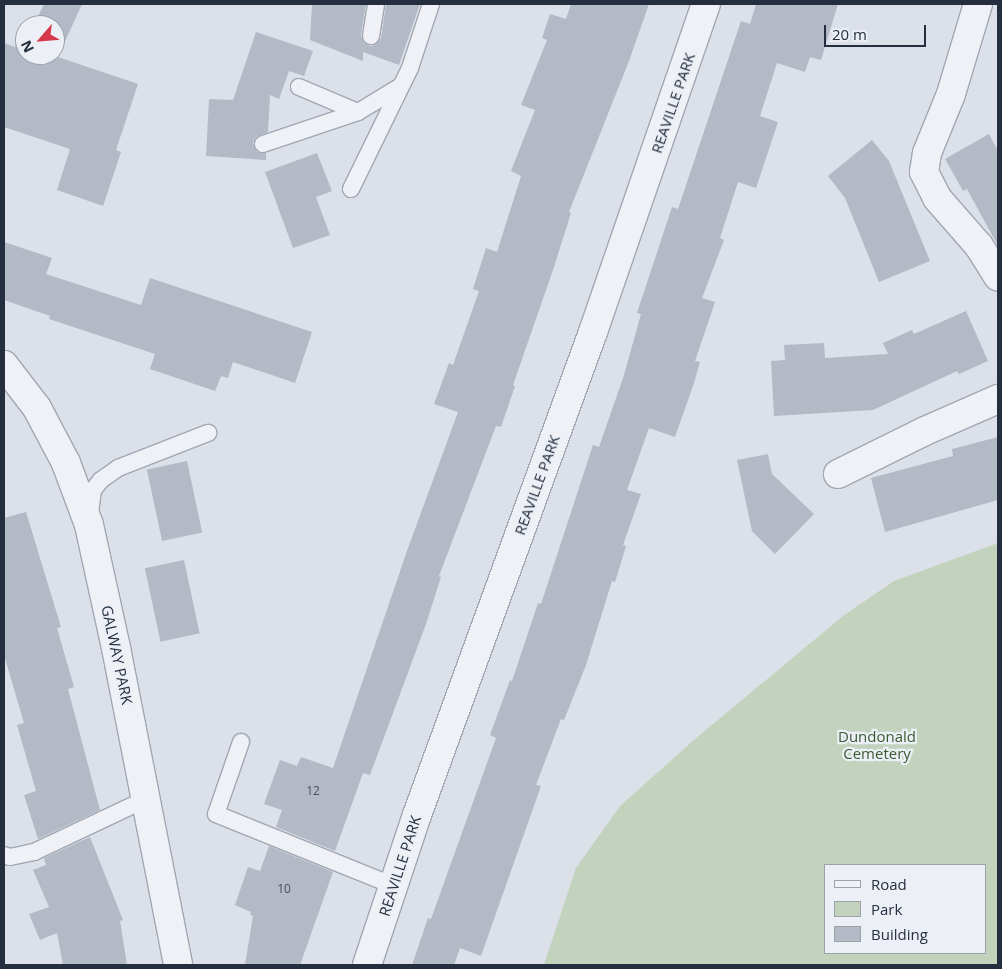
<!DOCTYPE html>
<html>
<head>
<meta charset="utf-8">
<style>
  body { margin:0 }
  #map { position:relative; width:1002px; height:969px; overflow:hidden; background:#dce0e8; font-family:"Open Sans",sans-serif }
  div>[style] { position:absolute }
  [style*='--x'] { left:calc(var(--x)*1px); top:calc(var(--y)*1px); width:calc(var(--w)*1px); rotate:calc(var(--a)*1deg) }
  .green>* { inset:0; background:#c2d2bd }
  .building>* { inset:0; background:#b3b9c5; transform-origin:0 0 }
  .roads { filter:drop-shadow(1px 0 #a1a7b2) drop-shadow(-1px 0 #a1a7b2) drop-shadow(0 1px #a1a7b2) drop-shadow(0 -1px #a1a7b2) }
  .service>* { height:16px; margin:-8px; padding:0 8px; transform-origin:8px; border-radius:8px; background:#eff1f6 }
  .minor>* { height:28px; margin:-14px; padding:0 14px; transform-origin:14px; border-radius:14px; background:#eff1f6 }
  span { translate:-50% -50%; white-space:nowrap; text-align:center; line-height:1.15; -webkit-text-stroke:4.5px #eceff5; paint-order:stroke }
  .number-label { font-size:12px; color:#485160 }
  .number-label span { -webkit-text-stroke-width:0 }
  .street-label { font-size:15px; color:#252e3f }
  .park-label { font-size:15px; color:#385b32 }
  .frame { position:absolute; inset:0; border:5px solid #252e3f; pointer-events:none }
  .legend { position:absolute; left:824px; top:864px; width:162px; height:90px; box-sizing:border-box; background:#eceff5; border:1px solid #9ca2ac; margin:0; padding:6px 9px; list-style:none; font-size:15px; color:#252e3f }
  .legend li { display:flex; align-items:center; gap:10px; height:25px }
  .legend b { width:25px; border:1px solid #9ca2ac }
  .north { position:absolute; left:15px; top:15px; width:50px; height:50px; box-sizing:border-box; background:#eceff5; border:1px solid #9ca2ac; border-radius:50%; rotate:243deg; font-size:14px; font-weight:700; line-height:20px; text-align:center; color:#252e3f }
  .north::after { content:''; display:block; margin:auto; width:18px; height:22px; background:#d6384b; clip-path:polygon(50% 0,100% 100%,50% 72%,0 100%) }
  .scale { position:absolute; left:824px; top:25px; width:102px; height:22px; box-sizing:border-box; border:2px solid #252e3f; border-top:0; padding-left:6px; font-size:15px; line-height:18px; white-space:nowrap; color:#252e3f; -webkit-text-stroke:4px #eceff5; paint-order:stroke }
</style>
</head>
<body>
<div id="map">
  <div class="green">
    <i style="clip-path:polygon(evenodd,998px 543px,998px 965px,544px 965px,576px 868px,620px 806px,694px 740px,843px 616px,894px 581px,998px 543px,826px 865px,986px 865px,986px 953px,826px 953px,826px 865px)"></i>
  </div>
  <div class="building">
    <i style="clip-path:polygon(44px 4px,82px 4px,58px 57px,138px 84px,116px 150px,121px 152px,103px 206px,57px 190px,70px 149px,4px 127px,4px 43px,15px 47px,19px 34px,25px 36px,25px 55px,55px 55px,55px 25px,34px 25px)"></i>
    <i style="clip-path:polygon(312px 4px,366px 4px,361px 35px,364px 43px,370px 46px,375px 45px,381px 38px,386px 4px,420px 4px,399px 65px,363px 52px,363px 61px,310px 40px)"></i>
    <i style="clip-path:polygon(571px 4px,649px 4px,629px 61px,569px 212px,571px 213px,553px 270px,513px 385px,515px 386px,501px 427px,496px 426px,439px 576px,441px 577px,426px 624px,370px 775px,363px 773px,335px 851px,276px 827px,282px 810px,264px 804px,280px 760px,297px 766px,301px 757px,333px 768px,408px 548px,458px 412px,434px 404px,449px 363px,453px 365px,479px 291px,473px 289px,486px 248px,497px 252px,521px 176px,511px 171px,535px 110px,521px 105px,547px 40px,542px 38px,550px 14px,566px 19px)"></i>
    <i style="clip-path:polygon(756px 4px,838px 4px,821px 60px,810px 57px,805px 72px,777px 63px,760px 116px,778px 122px,756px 188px,738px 182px,720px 238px,724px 240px,702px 298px,715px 302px,695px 361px,700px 362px,694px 383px,675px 437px,649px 428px,627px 490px,641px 494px,623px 545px,626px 546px,615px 582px,612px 581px,586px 665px,564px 720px,561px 719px,536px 785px,541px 786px,481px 956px,460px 948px,454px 965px,412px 965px,428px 918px,431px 919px,496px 738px,490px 735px,510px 680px,512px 681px,538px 603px,541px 604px,593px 445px,599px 447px,624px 375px,641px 314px,637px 313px,672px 207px,678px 209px,741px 21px,750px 24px)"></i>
    <i style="clip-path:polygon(256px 32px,313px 51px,304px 76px,289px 71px,279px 99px,270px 95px,268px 132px,256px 137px,253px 143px,257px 152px,266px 153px,266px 160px,206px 156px,209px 99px,233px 100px)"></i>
    <i style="clip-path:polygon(989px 134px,998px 151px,998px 246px,967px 189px,963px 191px,945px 159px)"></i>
    <i style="clip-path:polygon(872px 140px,889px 161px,930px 261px,879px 282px,845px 198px,828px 176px)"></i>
    <i style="clip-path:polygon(317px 153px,332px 191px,316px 197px,330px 235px,293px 248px,265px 172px)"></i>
    <i style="clip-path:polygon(4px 242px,52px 258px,46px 274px,141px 305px,150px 278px,312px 332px,295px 383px,233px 362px,228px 378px,221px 376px,215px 391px,150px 369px,155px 354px,49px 319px,50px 316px,4px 300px)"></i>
    <i style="clip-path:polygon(966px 311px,988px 361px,959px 374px,957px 371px,873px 410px,774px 416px,771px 361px,785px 360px,784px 345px,824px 343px,825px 358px,888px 354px,883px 343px,912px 330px,914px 334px)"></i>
    <i style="clip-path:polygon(998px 437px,998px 500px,885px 532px,871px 478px,953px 456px,952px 449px)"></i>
    <i style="clip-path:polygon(768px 454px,772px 474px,814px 514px,775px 554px,752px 531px,737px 460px)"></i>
    <i style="left:187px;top:461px;width:73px;height:41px;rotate:78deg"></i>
    <i style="clip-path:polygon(26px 512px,61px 627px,57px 628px,74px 687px,68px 689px,100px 810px,38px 839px,24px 795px,36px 791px,17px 725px,24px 723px,4px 655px,4px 518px)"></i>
    <i style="left:184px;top:560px;width:75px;height:40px;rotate:78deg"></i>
    <i style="clip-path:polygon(90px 837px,123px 920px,120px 921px,127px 965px,63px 965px,57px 933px,40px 940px,29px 914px,49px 907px,33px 870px,46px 865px,44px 858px)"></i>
    <i style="clip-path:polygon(269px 846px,333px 872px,300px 965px,245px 965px,253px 916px,250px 915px,251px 912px,235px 905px,248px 867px,260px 871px)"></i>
  </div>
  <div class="roads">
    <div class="service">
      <i style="--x:371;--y:36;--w:32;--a:-81"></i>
      <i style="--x:299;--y:87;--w:64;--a:23"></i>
      <i style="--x:263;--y:144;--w:100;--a:-18.6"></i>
      <i style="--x:358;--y:112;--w:50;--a:-31.2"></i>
      <i style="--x:351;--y:189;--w:135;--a:-64"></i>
      <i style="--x:410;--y:68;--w:67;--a:-71.8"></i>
      <i style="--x:90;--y:514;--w:24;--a:-83"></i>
      <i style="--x:93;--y:490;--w:13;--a:-51"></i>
      <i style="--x:101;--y:480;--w:21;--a:-35"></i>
      <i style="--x:118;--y:468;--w:97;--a:-21.3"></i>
      <i style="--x:241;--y:742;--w:76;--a:109.1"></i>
      <i style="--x:216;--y:814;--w:192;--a:22"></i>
      <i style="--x:4;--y:855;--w:6;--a:18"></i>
      <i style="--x:10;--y:857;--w:25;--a:-12"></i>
      <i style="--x:34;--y:852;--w:124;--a:-25.3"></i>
    </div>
    <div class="minor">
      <i style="--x:978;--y:4;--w:94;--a:106.7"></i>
      <i style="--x:951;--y:94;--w:64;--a:112.1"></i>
      <i style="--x:927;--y:153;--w:19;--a:99"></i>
      <i style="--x:924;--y:172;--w:29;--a:63"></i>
      <i style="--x:937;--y:198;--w:64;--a:48.8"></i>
      <i style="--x:979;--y:246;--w:36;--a:58"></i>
      <i style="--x:4;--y:365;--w:54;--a:52.5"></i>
      <i style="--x:37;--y:408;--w:62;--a:62.2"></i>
      <i style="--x:66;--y:463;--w:66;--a:69.6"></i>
      <i style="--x:89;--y:525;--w:126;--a:77.6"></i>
      <i style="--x:116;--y:648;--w:323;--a:78.9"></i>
      <i style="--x:838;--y:474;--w:97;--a:-26.3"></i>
      <i style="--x:925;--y:431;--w:80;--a:-23.7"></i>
      <i style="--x:367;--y:965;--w:158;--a:-71.6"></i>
      <i style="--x:417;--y:815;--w:514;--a:-69.98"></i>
      <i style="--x:593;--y:332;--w:347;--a:-71"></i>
    </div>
  </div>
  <div class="number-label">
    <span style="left:313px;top:791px">12</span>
    <span style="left:284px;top:889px">10</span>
  </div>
  <div class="street-label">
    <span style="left:673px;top:103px;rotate:-71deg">REAVILLE PARK</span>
    <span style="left:537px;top:485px;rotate:-70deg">REAVILLE PARK</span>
    <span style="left:117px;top:655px;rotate:78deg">GALWAY PARK</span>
    <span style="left:400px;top:866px;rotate:-72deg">REAVILLE PARK</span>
  </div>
  <div class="park-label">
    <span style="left:877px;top:745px">Dundonald<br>Cemetery</span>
  </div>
  <div class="frame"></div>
  <ul class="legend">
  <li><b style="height:6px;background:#eff1f6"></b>Road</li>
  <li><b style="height:14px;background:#c2d2bd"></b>Park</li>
  <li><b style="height:14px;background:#b3b9c5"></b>Building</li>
  </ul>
  <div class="north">N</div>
  <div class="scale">20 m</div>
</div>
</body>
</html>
